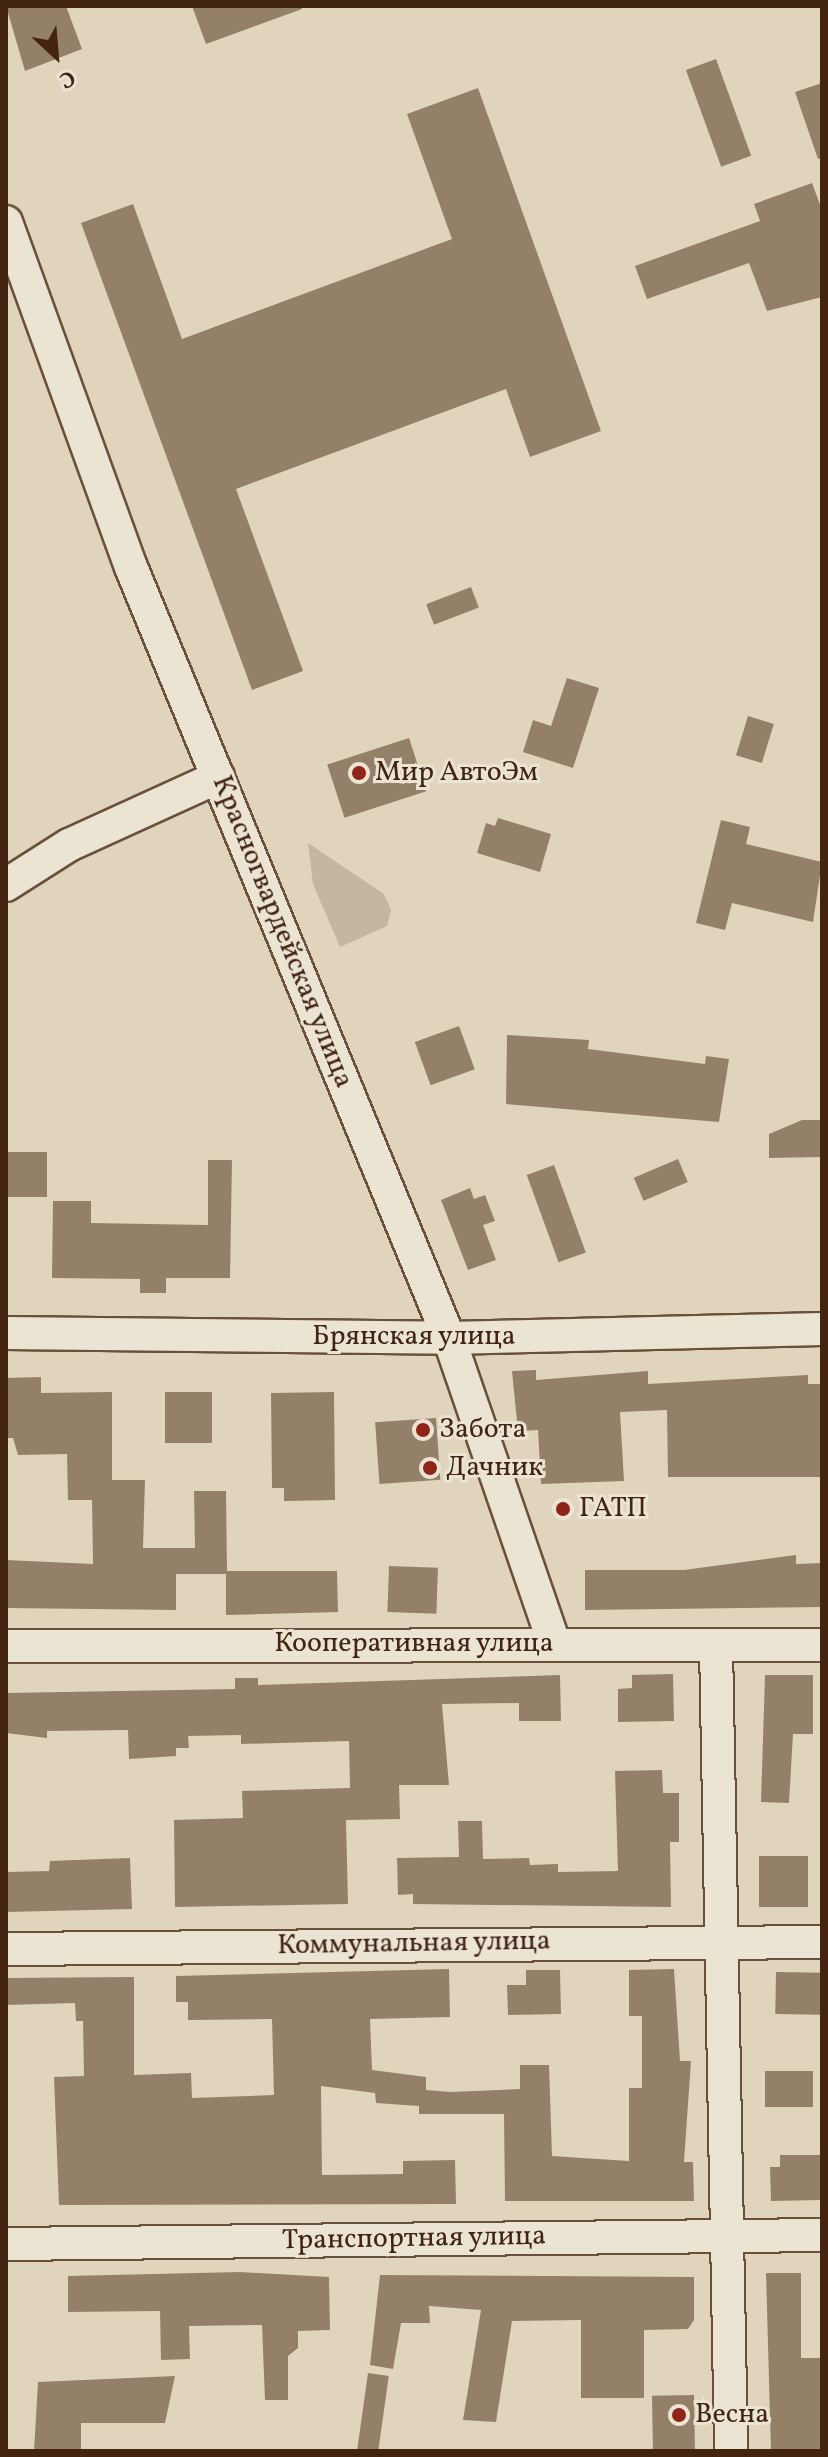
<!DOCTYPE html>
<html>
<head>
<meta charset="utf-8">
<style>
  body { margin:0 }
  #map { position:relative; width:828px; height:2457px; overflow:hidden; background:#e0d5bc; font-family:Vollkorn,serif }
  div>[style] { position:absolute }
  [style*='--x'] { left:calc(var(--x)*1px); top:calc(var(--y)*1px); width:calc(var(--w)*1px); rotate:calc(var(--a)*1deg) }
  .green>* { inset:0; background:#c5b79f }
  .building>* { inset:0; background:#948069; transform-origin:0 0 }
  .roads { filter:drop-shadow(2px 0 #6a503b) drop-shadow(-2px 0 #6a503b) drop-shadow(0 2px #6a503b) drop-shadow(0 -2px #6a503b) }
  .minor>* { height:32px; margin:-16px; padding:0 16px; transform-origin:16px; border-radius:16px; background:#ebe4d3 }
  .dots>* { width:22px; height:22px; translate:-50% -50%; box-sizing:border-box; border:4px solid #ebe4d3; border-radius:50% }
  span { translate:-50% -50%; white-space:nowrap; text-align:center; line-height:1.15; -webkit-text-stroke:6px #ebe4d3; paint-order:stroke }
  .poi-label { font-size:28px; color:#422410 }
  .left { translate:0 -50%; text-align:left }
  .street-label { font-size:28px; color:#422410 }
  .frame { position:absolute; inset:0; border:8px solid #422410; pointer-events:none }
  .north { position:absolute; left:16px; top:16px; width:80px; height:80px; -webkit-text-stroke:6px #ebe4d3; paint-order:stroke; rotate:154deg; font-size:22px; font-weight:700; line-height:32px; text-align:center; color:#422410 }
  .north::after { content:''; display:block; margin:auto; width:28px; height:36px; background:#422410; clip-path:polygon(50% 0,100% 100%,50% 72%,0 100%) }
</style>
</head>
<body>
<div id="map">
  <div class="green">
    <i style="clip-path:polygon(308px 843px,384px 894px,391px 910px,387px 926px,340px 947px,313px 884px)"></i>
  </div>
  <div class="building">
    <i style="clip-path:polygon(6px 6px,66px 6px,82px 49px,25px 71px)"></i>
    <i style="clip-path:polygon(192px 6px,302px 6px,302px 9px,206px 44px)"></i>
    <i style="left:716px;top:59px;width:103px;height:32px;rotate:70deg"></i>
    <i style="clip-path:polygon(822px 83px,822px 158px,818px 159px,795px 92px)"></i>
    <i style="clip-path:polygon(478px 88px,601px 431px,530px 457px,506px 389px,236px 489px,303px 671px,252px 690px,81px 223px,133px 204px,182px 339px,452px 239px,407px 114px)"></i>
    <i style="clip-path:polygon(812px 183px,822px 210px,822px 297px,767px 311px,749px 263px,647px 299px,635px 266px,760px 221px,754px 204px)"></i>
    <i style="left:471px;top:587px;width:22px;height:48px;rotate:69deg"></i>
    <i style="clip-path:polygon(567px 678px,599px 688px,573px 768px,523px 752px,533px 720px,551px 726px)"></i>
    <i style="left:748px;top:716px;width:27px;height:41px;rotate:17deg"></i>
    <i style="left:409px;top:738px;width:56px;height:86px;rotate:72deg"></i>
    <i style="clip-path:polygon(498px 818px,551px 834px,540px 872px,477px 853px,486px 823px,495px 826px)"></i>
    <i style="clip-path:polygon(721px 820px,750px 827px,746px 844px,822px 862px,813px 922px,732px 903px,725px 930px,696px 923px)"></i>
    <i style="left:459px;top:1026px;width:46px;height:47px;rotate:70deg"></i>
    <i style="clip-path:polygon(507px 1035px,589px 1040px,588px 1049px,705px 1064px,706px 1056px,729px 1059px,719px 1122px,506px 1104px)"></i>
    <i style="clip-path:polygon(802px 1120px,822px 1120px,822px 1157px,769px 1158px,769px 1134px)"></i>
    <i style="left:6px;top:1152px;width:41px;height:45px"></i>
    <i style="left:678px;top:1159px;width:25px;height:48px;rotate:67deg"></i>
    <i style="clip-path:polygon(208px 1160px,232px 1160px,230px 1278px,166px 1278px,166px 1293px,140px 1293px,140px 1279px,52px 1278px,53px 1201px,91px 1201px,91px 1223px,208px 1225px)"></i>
    <i style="left:554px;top:1165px;width:93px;height:29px;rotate:70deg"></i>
    <i style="clip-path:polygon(470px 1188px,474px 1199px,485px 1195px,495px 1221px,483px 1225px,496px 1260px,468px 1270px,441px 1200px)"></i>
    <i style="clip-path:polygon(536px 1370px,536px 1380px,648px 1371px,648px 1384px,808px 1375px,808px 1384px,822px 1384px,822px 1477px,668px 1477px,667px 1410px,620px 1412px,624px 1481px,541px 1484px,538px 1430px,518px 1431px,512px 1371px)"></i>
    <i style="clip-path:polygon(41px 1377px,41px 1393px,112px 1392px,112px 1480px,145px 1480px,143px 1548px,195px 1548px,194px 1491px,226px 1491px,227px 1571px,337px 1571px,338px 1612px,226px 1615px,226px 1574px,176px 1574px,176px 1610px,6px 1608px,6px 1560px,93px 1564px,92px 1500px,68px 1500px,67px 1454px,18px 1455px,13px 1438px,6px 1438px,6px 1378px)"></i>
    <i style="left:165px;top:1392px;width:47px;height:51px"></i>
    <i style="clip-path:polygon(334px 1392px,335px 1500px,284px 1501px,284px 1488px,272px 1488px,271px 1393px)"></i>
    <i style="left:436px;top:1418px;width:62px;height:61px;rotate:86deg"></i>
    <i style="clip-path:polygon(796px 1555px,796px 1564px,822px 1563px,822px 1607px,585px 1610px,585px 1570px,684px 1570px)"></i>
    <i style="left:389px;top:1566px;width:49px;height:46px;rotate:2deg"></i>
    <i style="clip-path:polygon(673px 1674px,674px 1721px,618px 1722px,618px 1689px,632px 1688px,632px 1675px)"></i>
    <i style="clip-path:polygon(560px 1675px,561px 1721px,519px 1721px,519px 1703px,442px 1704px,449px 1785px,399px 1785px,400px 1819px,346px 1820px,348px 1904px,175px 1907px,174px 1820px,243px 1818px,242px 1791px,350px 1788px,349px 1741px,241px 1744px,241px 1735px,188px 1736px,189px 1748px,176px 1748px,176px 1756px,129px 1759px,128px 1730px,47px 1731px,47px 1738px,6px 1733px,6px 1693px,235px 1689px,235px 1678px,258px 1678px,258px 1685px)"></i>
    <i style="clip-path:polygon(765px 1675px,813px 1675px,813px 1734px,793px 1734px,789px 1803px,761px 1802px)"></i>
    <i style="clip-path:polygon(662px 1770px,663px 1793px,679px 1793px,679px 1842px,670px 1842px,671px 1907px,413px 1904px,413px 1894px,398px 1895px,397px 1858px,459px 1857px,458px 1821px,482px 1821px,483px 1859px,529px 1858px,530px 1865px,558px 1864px,558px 1872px,618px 1871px,615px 1771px)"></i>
    <i style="left:808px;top:1856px;width:51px;height:49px;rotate:90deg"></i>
    <i style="clip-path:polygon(130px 1858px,132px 1909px,6px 1912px,6px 1872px,49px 1871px,50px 1861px)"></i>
    <i style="clip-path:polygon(449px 1969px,450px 2017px,370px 2019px,372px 2070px,426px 2077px,426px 2090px,450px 2092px,520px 2089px,520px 2065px,549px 2065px,552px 2156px,629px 2161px,629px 2088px,642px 2088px,642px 2016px,629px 2016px,629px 1970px,674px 1969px,680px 2061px,691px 2061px,684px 2162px,693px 2162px,694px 2201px,505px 2201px,504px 2114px,419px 2114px,419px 2106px,376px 2103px,375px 2093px,321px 2086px,322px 2175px,403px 2174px,403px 2161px,455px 2160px,456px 2204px,59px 2205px,54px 2077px,84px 2076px,83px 2021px,76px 2021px,75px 2003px,6px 2005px,6px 1978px,134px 1977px,134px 2075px,191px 2073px,192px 2098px,274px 2095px,272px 2019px,188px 2020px,188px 2002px,176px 2002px,176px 1976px)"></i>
    <i style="clip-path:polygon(526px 1970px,560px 1970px,561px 2014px,508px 2015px,507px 1985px,526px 1985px)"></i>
    <i style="left:776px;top:1972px;width:46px;height:42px;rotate:1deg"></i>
    <i style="left:813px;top:2071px;width:36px;height:48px;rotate:90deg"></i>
    <i style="clip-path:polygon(780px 2155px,822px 2155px,822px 2200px,771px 2201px,770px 2167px,780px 2167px)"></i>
    <i style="clip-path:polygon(240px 2272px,329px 2277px,330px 2330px,298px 2331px,298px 2348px,288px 2356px,288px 2400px,265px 2400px,262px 2325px,189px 2326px,190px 2359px,161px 2360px,160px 2311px,68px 2312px,68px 2276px)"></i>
    <i style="clip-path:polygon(766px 2273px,801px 2273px,801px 2358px,822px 2358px,822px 2451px,771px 2451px)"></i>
    <i style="clip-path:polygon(380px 2275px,694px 2277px,694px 2320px,688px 2329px,644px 2330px,644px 2398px,581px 2398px,581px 2320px,512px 2321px,496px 2422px,463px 2420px,481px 2310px,429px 2306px,430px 2323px,401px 2323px,393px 2369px,370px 2365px)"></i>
    <i style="left:368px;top:2373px;width:21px;height:77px;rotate:8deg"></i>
    <i style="clip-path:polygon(175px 2376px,165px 2423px,81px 2423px,81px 2451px,34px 2451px,38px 2382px)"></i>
    <i style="left:694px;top:2395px;width:56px;height:42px;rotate:89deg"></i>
  </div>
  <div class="roads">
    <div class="minor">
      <i style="--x:6;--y:222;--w:367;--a:70.1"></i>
      <i style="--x:131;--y:567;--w:834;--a:67.59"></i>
      <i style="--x:449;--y:1338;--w:323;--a:71"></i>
      <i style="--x:6;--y:885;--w:75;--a:-32.4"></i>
      <i style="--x:69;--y:845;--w:164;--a:-24.5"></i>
      <i style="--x:6;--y:1333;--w:443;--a:0.6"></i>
      <i style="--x:449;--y:1338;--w:373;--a:-1.4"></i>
      <i style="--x:716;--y:1645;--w:806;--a:88.93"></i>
      <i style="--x:6;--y:1646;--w:816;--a:-0.07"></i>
      <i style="--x:6;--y:1949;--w:816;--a:-0.49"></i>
      <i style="--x:6;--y:2244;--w:816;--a:-0.63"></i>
    </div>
  </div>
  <div class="dots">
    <i style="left:359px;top:773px;background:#8f2418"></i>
    <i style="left:423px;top:1430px;background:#8f2418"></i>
    <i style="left:430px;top:1468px;background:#8f2418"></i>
    <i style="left:563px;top:1509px;background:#8f2418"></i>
    <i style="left:679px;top:2415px;background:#8f2418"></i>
  </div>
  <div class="poi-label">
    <span class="left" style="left:375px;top:773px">Мир АвтоЭм</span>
    <span class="left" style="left:439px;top:1430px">Забота</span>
    <span class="left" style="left:446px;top:1468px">Дачник</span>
    <span class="left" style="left:579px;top:1509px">ГАТП</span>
    <span class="left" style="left:695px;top:2415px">Весна</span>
  </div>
  <div class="street-label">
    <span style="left:282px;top:932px;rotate:68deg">Красногвардейская улица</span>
    <span style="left:414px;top:1337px">Брянская улица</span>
    <span style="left:414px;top:1644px">Кооперативная улица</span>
    <span style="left:414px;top:1944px;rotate:-1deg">Коммунальная улица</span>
    <span style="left:414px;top:2239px;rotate:-1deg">Транспортная улица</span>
  </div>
  <div class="frame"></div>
  <div class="north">С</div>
</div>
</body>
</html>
